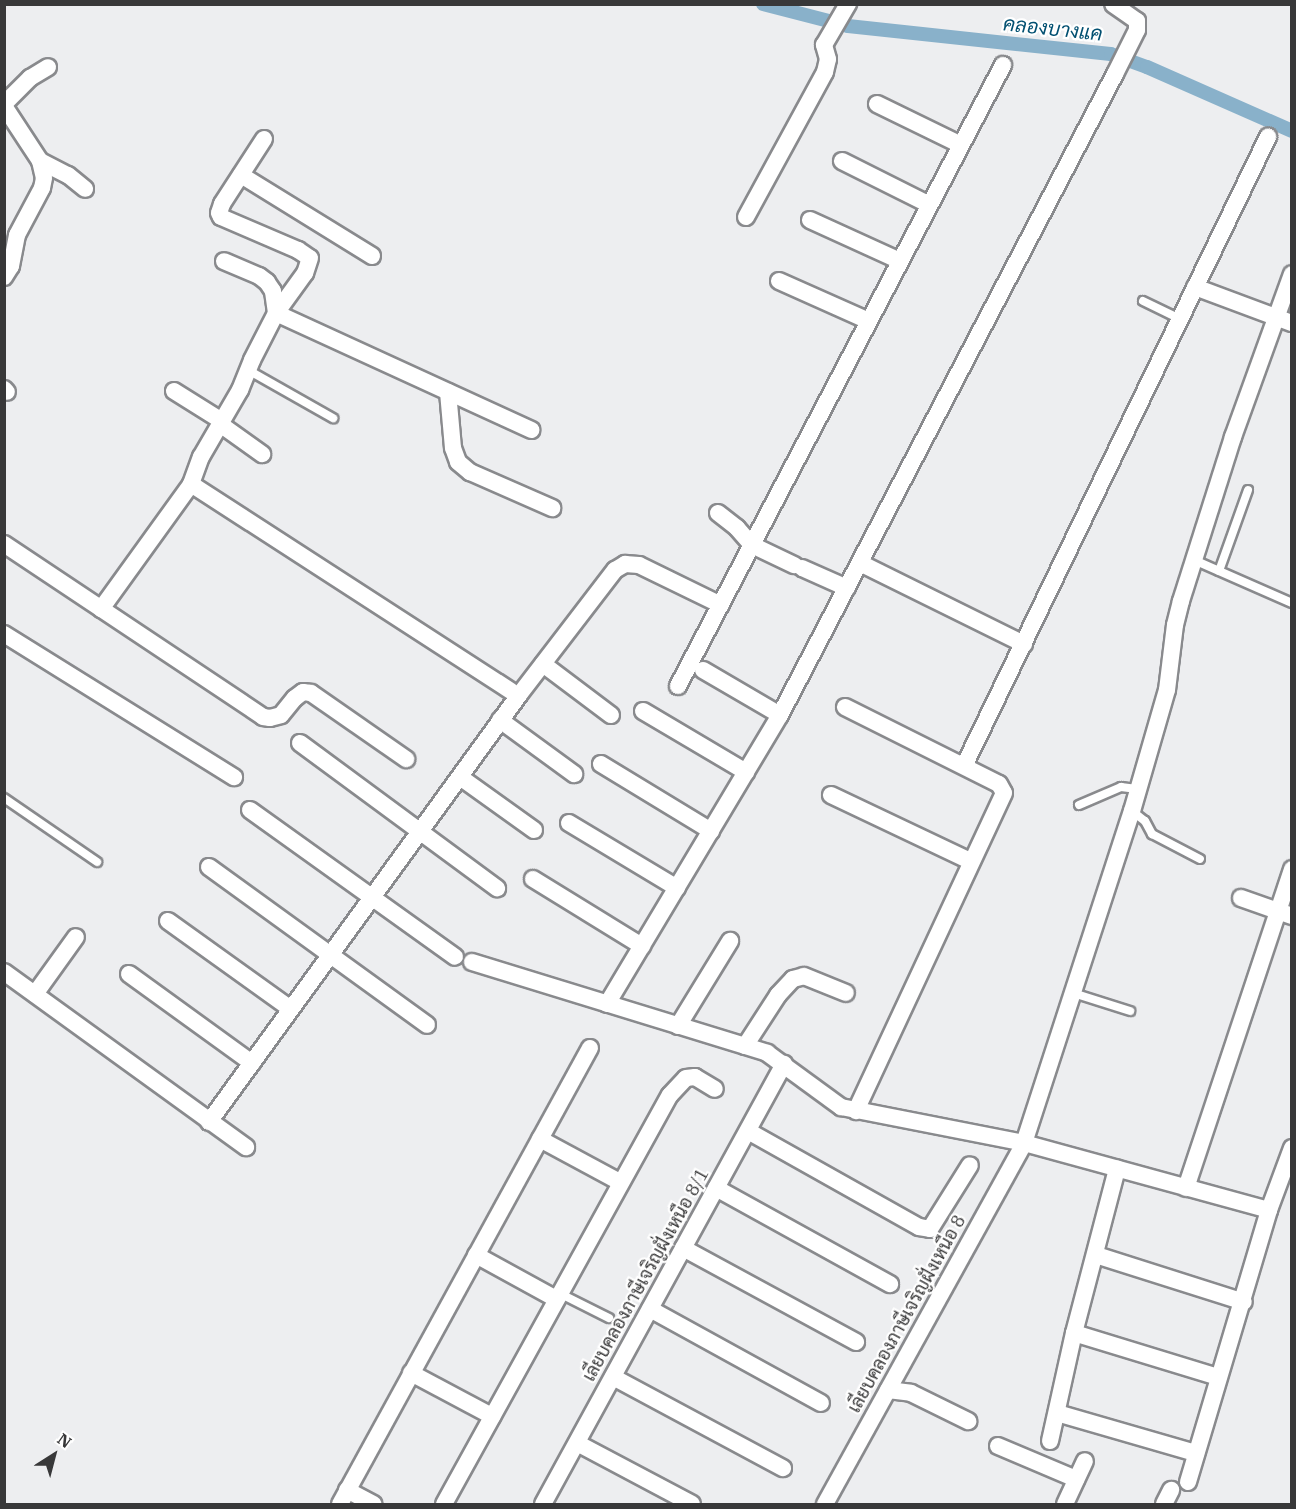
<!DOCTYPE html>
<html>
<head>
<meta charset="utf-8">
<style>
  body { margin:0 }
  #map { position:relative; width:1296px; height:1509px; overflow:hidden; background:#edeef0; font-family:"IBM Plex Serif",Sarabun,serif }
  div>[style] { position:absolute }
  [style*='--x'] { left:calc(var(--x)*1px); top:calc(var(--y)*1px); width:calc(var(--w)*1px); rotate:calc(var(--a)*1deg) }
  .canal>* { height:14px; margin:-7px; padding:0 7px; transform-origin:7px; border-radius:7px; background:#89b1ca }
  .roads { filter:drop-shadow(2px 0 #898a8d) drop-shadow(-2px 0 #898a8d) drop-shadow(0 2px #898a8d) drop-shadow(0 -2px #898a8d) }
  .lane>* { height:8px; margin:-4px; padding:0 4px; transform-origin:4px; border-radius:4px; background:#fff }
  .street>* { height:16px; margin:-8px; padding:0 8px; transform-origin:8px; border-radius:8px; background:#fff }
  span { translate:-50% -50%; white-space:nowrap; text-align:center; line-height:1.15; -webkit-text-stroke:4.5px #fff; paint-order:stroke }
  .street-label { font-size:18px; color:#383839 }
  .water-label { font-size:20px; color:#025071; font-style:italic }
  .frame { position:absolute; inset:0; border:6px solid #383839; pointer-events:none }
  .north { position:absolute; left:24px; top:1425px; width:60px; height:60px; -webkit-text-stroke:4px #fff; paint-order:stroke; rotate:36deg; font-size:16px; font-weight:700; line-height:24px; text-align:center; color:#383839 }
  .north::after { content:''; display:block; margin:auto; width:21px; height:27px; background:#383839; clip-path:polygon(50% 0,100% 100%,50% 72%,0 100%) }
</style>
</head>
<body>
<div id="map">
  <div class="canal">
    <i style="--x:763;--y:4;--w:88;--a:14.5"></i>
    <i style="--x:848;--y:26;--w:264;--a:6.1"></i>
    <i style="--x:1111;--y:54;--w:38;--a:20"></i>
    <i style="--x:1147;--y:67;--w:158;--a:23.8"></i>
  </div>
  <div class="roads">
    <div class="lane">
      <i style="--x:1143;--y:301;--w:41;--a:25.9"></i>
      <i style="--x:248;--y:370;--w:98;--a:29.5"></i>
      <i style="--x:1194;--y:560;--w:107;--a:23.7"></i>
      <i style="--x:1219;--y:571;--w:86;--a:-70.3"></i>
      <i style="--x:4;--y:798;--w:113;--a:34.5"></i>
      <i style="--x:1079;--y:805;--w:46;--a:-23.2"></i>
      <i style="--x:1121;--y:787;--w:16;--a:7"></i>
      <i style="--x:1132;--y:811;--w:16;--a:38"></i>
      <i style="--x:1145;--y:821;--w:15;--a:62"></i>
      <i style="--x:1152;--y:834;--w:54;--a:27.5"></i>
      <i style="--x:1073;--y:993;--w:60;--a:17.5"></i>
      <i style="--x:559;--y:1293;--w:56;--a:26.6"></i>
    </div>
    <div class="street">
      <i style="--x:4;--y:104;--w:37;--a:-45"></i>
      <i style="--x:30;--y:78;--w:21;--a:-31"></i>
      <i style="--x:877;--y:104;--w:93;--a:26"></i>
      <i style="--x:4;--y:106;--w:66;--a:56.8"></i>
      <i style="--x:40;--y:161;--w:17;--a:77"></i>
      <i style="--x:44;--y:178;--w:10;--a:101"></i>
      <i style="--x:42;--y:188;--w:53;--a:118"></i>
      <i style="--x:17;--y:235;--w:32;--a:101"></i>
      <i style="--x:11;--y:266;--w:13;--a:122"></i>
      <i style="--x:264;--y:139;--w:77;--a:122.9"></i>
      <i style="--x:222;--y:204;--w:9;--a:108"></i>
      <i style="--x:219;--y:213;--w:4;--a:63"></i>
      <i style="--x:221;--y:217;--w:84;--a:23.2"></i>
      <i style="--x:298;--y:250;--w:14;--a:34"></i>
      <i style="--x:310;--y:258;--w:16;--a:108"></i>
      <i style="--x:305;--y:273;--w:49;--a:125.9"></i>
      <i style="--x:276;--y:313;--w:281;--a:24.6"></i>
      <i style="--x:40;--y:161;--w:31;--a:27"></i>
      <i style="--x:68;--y:175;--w:22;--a:39"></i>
      <i style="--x:842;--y:161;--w:98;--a:26.6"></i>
      <i style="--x:241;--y:175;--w:154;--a:31.7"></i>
      <i style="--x:746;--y:217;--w:165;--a:-61.4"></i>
      <i style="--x:825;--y:72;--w:13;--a:-77"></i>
      <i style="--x:828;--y:59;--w:15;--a:-106"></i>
      <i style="--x:824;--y:45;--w:48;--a:-59.7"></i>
      <i style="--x:810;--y:220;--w:99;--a:24.5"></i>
      <i style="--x:779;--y:281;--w:98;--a:24"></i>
      <i style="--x:1195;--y:287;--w:103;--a:20.4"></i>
      <i style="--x:4;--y:389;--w:4;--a:45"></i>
      <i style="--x:174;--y:391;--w:57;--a:32"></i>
      <i style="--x:448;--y:392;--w:56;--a:84.9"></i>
      <i style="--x:453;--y:448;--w:15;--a:70"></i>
      <i style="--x:458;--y:462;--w:16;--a:40"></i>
      <i style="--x:470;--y:472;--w:90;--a:23.7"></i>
      <i style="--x:220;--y:424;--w:52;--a:35.5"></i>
      <i style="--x:191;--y:484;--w:381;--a:32.9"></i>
      <i style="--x:718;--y:513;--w:24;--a:38"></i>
      <i style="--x:737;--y:528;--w:23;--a:49"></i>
      <i style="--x:752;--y:545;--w:47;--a:25.5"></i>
      <i style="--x:4;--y:544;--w:311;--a:33.7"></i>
      <i style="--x:263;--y:717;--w:7;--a:8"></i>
      <i style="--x:270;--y:718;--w:11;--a:-15"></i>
      <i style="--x:281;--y:715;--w:22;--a:-51"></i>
      <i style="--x:295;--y:698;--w:10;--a:-37"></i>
      <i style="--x:303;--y:692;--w:8;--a:7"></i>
      <i style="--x:311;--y:693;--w:116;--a:34.8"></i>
      <i style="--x:860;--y:563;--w:183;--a:26.3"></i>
      <i style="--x:802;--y:568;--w:49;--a:24"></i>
      <i style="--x:101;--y:609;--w:154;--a:-54.2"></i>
      <i style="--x:191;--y:484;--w:29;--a:-70"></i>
      <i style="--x:201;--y:457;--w:78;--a:-59.8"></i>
      <i style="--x:240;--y:390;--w:32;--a:-68"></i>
      <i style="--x:252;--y:360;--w:53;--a:-62.9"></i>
      <i style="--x:276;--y:313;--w:22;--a:-98"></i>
      <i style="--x:273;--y:291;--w:11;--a:-124"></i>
      <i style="--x:267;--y:282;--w:10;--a:-143"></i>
      <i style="--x:259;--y:276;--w:38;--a:-157"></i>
      <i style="--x:4;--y:634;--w:271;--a:31.9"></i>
      <i style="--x:543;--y:664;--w:85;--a:36.9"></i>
      <i style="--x:703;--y:670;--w:89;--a:30.3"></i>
      <i style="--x:678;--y:686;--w:701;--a:-62.37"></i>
      <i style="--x:845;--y:707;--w:172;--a:26.6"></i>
      <i style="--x:999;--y:784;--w:10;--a:61"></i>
      <i style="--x:1004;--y:793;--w:351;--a:115"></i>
      <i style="--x:643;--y:711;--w:120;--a:30.6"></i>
      <i style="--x:500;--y:720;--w:92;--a:36.1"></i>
      <i style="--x:300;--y:743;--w:245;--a:36.4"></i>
      <i style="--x:601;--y:764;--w:129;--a:31.3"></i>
      <i style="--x:964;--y:766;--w:699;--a:-64.21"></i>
      <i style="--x:460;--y:777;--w:91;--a:35.6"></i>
      <i style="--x:831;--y:795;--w:154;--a:25.4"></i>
      <i style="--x:250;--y:810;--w:252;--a:35.6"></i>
      <i style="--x:569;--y:823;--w:126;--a:31"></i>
      <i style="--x:209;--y:867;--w:269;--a:35.9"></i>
      <i style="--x:533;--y:879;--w:128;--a:31.6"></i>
      <i style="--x:1241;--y:898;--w:54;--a:19.4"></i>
      <i style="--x:168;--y:921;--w:151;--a:35.6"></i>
      <i style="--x:472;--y:962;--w:309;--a:17.1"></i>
      <i style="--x:767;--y:1053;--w:92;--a:36.1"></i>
      <i style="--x:841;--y:1107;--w:187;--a:11.1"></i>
      <i style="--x:1024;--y:1143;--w:254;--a:15.3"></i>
      <i style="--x:4;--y:972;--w:299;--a:35.9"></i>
      <i style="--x:129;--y:974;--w:152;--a:35.9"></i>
      <i style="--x:35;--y:994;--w:70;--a:-54.3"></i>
      <i style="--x:607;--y:1004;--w:337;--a:-59.1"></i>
      <i style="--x:780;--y:715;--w:723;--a:-62.41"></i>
      <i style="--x:1115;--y:74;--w:49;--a:-63.4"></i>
      <i style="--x:1137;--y:30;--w:9;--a:-90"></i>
      <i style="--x:1137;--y:21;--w:29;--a:-145"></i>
      <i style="--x:678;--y:1026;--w:100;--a:-58.5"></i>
      <i style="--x:745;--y:1046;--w:61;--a:-57.1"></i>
      <i style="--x:778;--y:995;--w:22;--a:-47"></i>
      <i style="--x:793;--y:979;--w:11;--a:-15"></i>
      <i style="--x:804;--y:976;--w:45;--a:22"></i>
      <i style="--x:209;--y:1122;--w:528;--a:-54.02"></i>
      <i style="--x:519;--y:695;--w:158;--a:-52.5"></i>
      <i style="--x:615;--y:570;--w:12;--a:-31"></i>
      <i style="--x:625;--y:564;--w:14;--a:4"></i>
      <i style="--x:639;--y:565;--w:91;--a:26"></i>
      <i style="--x:748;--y:1131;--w:196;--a:29.3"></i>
      <i style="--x:919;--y:1227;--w:11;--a:10"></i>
      <i style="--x:930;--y:1229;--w:75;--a:-58"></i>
      <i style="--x:540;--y:1139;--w:91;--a:28.3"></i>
      <i style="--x:716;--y:1188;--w:199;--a:28.9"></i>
      <i style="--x:1186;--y:1188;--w:336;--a:-71.6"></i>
      <i style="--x:683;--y:1248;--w:197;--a:28.5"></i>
      <i style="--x:476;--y:1255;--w:91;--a:28.8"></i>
      <i style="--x:1096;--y:1255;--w:155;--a:17.6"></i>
      <i style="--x:650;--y:1309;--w:195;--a:28.8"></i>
      <i style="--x:1074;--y:1333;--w:151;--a:17"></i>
      <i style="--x:411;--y:1373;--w:92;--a:28"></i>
      <i style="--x:613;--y:1377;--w:193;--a:28.2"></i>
      <i style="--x:888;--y:1390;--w:23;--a:7"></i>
      <i style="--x:911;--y:1393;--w:64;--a:26.2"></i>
      <i style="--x:1057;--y:1413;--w:145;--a:16.1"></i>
      <i style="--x:1050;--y:1441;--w:111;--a:-77.5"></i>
      <i style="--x:1074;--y:1333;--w:170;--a:-75.3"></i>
      <i style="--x:577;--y:1443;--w:130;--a:27.9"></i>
      <i style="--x:998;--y:1446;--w:85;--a:22.9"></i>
      <i style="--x:1188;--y:1482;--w:284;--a:-73.4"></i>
      <i style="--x:1269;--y:1210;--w:66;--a:-69.6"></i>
      <i style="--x:347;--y:1490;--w:30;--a:28"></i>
      <i style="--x:340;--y:1504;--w:520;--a:-61.27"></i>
      <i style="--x:444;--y:1504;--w:467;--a:-61.1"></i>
      <i style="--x:670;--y:1095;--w:23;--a:-47"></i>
      <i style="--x:686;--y:1078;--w:9;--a:-6"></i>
      <i style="--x:695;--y:1077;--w:23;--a:31"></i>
      <i style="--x:543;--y:1504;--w:502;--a:-61.29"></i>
      <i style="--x:825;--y:1504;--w:412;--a:-61.1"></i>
      <i style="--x:1024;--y:1143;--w:349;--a:-72"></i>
      <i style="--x:1132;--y:811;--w:126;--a:-73.9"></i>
      <i style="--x:1167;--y:690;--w:65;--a:-83"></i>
      <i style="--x:1175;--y:625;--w:25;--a:-76"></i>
      <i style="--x:1181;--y:601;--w:172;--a:-72.4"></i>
      <i style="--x:1233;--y:437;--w:173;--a:-70.1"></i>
      <i style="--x:1065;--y:1504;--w:47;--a:-65.1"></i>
      <i style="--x:1164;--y:1504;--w:16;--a:-63"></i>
    </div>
  </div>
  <div class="street-label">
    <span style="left:646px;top:1275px;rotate:-61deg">เลียบคลองภาษีเจริญฝั่งเหนือ 8/1</span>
    <span style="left:907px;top:1314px;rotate:-61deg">เลียบคลองภาษีเจริญฝั่งเหนือ 8</span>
  </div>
  <div class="water-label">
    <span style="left:1053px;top:28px;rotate:6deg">คลองบางแค</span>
  </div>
  <div class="frame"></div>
  <div class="north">N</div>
</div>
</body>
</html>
